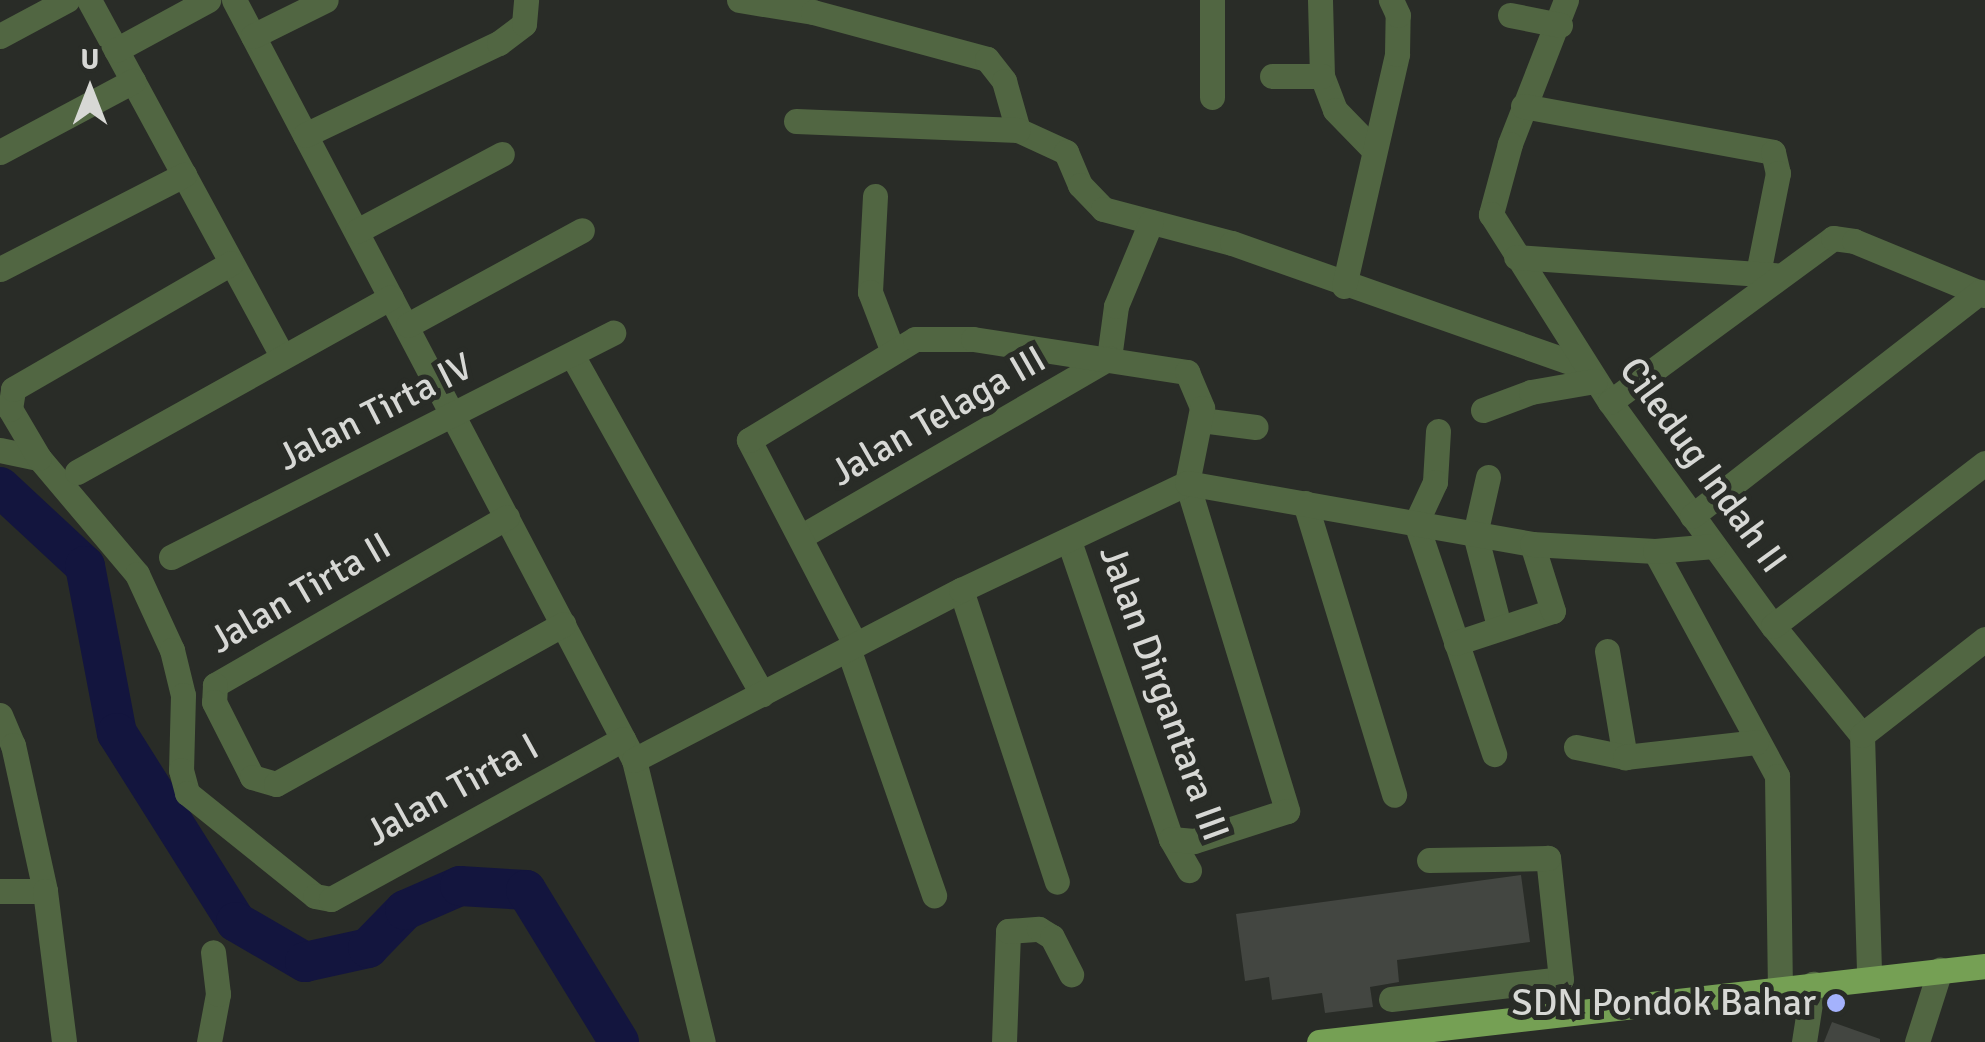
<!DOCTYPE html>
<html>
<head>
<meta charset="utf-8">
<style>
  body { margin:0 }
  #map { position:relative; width:1985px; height:1042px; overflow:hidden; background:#292c27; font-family:Signika,sans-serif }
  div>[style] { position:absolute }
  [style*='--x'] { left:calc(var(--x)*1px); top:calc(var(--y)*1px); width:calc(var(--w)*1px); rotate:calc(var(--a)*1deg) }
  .river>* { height:40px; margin:-20px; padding:0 20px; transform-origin:20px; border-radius:20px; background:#13153e }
  .building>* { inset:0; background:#434641 }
  .minor>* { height:25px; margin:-12.5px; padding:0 12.5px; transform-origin:12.5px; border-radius:12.5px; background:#516642 }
  .major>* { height:25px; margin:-12.5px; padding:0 12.5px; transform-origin:12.5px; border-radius:12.5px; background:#75a054 }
  .dots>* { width:28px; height:28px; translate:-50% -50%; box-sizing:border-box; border:5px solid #292c27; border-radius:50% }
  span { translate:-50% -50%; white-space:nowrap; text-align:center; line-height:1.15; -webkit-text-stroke:10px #292c27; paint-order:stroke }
  .street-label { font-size:38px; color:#d7d8d5 }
  .poi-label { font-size:38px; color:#d7d8d5 }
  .right { translate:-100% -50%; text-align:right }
  .north { position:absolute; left:40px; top:40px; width:100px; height:100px; -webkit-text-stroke:8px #292c27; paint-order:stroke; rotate:0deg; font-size:28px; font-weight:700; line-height:40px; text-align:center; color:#d7d8d5 }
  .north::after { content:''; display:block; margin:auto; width:35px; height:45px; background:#d7d8d5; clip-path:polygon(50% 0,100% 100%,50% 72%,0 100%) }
</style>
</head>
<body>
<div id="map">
  <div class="river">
    <i style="--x:0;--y:487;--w:116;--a:42.9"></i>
    <i style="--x:85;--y:566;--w:170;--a:79.2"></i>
    <i style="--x:117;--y:733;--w:223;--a:57.8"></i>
    <i style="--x:236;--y:922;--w:80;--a:30.1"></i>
    <i style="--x:305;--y:962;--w:65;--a:-12.5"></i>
    <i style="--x:368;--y:948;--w:53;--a:-45.8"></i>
    <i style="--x:405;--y:910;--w:60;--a:-23.6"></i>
    <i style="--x:460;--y:886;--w:66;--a:3.5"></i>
    <i style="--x:526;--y:890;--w:178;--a:58.5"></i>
  </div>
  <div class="building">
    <i style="clip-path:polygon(1521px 875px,1530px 942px,1397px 960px,1399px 982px,1370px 987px,1373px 1007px,1325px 1013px,1322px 993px,1272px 1000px,1269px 977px,1245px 981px,1236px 914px)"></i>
    <i style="clip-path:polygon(1832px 1022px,1880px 1039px,1880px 1042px,1824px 1042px)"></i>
  </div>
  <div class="minor">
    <i style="--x:89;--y:0;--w:405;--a:61.5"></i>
    <i style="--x:234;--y:0;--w:859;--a:62.24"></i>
    <i style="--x:634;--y:760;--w:290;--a:76.3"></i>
    <i style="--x:739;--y:0;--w:75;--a:9.2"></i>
    <i style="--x:813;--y:12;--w:180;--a:15.1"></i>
    <i style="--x:987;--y:59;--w:28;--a:52"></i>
    <i style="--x:1004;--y:81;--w:51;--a:74.1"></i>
    <i style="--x:1018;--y:130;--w:53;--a:24.6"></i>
    <i style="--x:1066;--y:152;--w:36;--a:67"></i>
    <i style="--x:1080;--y:185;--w:33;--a:46"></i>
    <i style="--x:1103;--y:209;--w:133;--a:14.8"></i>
    <i style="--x:1232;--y:243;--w:376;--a:19.4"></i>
    <i style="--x:1212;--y:0;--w:97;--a:90"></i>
    <i style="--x:1320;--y:0;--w:76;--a:88.5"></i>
    <i style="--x:1322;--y:76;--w:36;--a:69"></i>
    <i style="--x:1335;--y:110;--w:53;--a:45.8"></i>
    <i style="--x:1566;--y:0;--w:155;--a:111.3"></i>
    <i style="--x:1510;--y:144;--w:73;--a:105.2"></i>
    <i style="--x:1491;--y:214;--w:222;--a:57.7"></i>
    <i style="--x:1610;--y:402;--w:277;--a:54"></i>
    <i style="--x:1773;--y:626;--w:141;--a:50.8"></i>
    <i style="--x:1862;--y:735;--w:242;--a:88.3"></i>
    <i style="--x:1510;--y:15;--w:51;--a:11.3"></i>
    <i style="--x:0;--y:36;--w:76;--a:-28.2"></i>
    <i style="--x:253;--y:36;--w:81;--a:-26.3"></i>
    <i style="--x:116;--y:50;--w:105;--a:-28.5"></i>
    <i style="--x:1272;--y:76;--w:50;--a:0"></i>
    <i style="--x:1523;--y:106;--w:254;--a:10.4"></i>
    <i style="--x:1773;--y:152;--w:22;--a:77"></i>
    <i style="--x:1778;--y:173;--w:102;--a:101.3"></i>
    <i style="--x:796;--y:121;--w:222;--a:2.3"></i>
    <i style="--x:305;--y:135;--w:215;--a:-25.4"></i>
    <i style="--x:499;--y:43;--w:31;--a:-37"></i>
    <i style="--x:524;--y:24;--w:24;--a:-85"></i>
    <i style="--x:0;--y:152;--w:151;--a:-28.1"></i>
    <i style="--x:875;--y:196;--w:96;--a:93"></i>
    <i style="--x:870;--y:292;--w:64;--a:69"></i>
    <i style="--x:357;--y:231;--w:164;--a:-28"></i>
    <i style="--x:1516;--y:257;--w:260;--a:4"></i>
    <i style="--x:0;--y:269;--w:207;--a:-27.1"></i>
    <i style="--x:1344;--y:286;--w:238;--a:-77.1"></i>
    <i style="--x:1397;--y:54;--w:39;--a:-89"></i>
    <i style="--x:1398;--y:15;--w:17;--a:-115"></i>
    <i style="--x:408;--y:325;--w:198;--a:-28.6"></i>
    <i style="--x:572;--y:355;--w:389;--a:60.7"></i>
    <i style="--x:1109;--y:358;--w:52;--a:-82.3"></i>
    <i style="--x:1116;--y:306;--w:91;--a:-67.4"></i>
    <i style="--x:1610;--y:402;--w:277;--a:-36.3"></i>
    <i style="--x:1833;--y:238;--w:21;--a:8"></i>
    <i style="--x:1854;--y:241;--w:142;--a:22.4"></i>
    <i style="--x:1483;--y:410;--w:51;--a:-20.6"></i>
    <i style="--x:1531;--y:392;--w:65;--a:-9.8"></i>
    <i style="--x:1201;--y:420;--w:55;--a:7.3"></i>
    <i style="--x:1438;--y:431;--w:51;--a:93.4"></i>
    <i style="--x:1435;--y:482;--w:45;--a:114.9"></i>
    <i style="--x:1416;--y:523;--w:244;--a:71.3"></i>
    <i style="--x:0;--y:450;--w:40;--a:12"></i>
    <i style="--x:39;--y:458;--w:152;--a:49.8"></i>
    <i style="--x:137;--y:574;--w:84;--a:65.3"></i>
    <i style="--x:172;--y:650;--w:46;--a:76.3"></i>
    <i style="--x:183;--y:695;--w:75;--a:91.5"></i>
    <i style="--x:181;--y:770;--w:24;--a:75"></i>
    <i style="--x:187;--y:793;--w:164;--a:38.8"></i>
    <i style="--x:315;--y:896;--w:16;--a:11"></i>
    <i style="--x:331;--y:899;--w:333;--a:-28.7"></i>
    <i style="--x:39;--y:458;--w:57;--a:-120.6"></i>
    <i style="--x:10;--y:409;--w:20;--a:-81"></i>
    <i style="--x:13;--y:389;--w:252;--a:-30"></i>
    <i style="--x:77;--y:472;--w:359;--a:-29.1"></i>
    <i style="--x:1488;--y:477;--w:58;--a:102.8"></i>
    <i style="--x:1475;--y:534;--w:95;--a:75.4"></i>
    <i style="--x:1305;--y:503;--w:305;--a:73"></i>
    <i style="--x:1692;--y:516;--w:365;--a:-37.9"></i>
    <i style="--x:507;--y:517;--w:337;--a:150.1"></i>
    <i style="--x:215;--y:685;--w:17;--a:93"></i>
    <i style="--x:214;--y:702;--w:84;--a:63.1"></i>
    <i style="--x:252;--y:777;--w:25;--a:16"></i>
    <i style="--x:276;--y:784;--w:329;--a:-29.1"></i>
    <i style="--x:802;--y:536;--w:355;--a:-30.1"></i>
    <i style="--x:1069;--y:541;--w:315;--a:71.1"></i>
    <i style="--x:1171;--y:839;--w:36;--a:60"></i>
    <i style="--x:1655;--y:551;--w:256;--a:61.5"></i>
    <i style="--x:1777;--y:776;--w:211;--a:89.2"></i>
    <i style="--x:171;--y:557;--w:496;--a:-26.9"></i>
    <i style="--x:961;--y:590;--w:307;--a:71.8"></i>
    <i style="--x:1773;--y:626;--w:267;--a:-37.6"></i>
    <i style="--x:1456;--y:643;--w:102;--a:-18.3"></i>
    <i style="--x:1553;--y:611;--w:70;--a:-107.4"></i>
    <i style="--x:855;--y:644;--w:230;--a:-117.5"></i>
    <i style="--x:749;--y:440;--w:194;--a:-31.3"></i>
    <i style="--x:915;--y:339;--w:58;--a:0"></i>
    <i style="--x:973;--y:339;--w:217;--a:8.8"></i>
    <i style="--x:1187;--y:372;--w:39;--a:67"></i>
    <i style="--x:1202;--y:408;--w:76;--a:101.3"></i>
    <i style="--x:1187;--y:483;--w:343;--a:73"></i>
    <i style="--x:1287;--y:811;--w:98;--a:162.1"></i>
    <i style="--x:1194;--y:841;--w:23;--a:-175"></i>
    <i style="--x:848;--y:648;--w:262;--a:70.8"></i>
    <i style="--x:1607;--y:651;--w:108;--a:80.4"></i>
    <i style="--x:0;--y:715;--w:33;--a:67"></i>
    <i style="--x:13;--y:745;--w:149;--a:77.6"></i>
    <i style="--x:1862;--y:735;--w:156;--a:-38"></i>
    <i style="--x:1576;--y:747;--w:50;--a:11.5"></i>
    <i style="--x:1625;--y:757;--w:132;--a:-6.5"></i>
    <i style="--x:634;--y:760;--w:369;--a:-27.5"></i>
    <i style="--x:961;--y:590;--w:250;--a:-25.3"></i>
    <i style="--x:1187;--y:483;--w:350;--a:10"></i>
    <i style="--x:1532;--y:544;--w:123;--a:3.3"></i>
    <i style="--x:1655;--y:551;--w:59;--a:-4.8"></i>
    <i style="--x:0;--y:891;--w:45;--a:0"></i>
    <i style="--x:45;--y:891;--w:152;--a:82.8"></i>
    <i style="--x:1391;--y:999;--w:171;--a:-6.7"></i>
    <i style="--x:1561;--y:979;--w:122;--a:-96.1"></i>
    <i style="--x:1548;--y:858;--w:119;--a:179"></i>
    <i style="--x:209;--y:1042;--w:49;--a:-79.4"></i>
    <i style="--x:218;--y:994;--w:42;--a:-96.8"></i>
    <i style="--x:1004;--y:1042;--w:111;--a:-87.9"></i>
    <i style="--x:1008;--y:931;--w:31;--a:-4"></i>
    <i style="--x:1039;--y:929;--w:15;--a:32"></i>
    <i style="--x:1052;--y:937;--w:42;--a:62.8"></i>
    <i style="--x:1804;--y:1042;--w:59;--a:-81.2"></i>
    <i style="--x:1917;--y:1042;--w:76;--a:-72.3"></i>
  </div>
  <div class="major">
    <i style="--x:1319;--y:1042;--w:670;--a:-6.51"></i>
  </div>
  <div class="dots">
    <i style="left:1836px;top:1003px;background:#a4b2fc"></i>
  </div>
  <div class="street-label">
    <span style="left:375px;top:412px;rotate:-27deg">Jalan Tirta IV</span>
    <span style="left:938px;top:416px;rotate:-30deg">Jalan Telaga III</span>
    <span style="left:1703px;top:465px;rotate:54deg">Ciledug Indah II</span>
    <span style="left:300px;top:593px;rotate:-30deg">Jalan Tirta II</span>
    <span style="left:1164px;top:693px;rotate:70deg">Jalan Dirgantara III</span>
    <span style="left:452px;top:790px;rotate:-29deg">Jalan Tirta I</span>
  </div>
  <div class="poi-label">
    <span class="right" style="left:1816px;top:1003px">SDN Pondok Bahar</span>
  </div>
  <div class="north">U</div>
</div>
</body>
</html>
